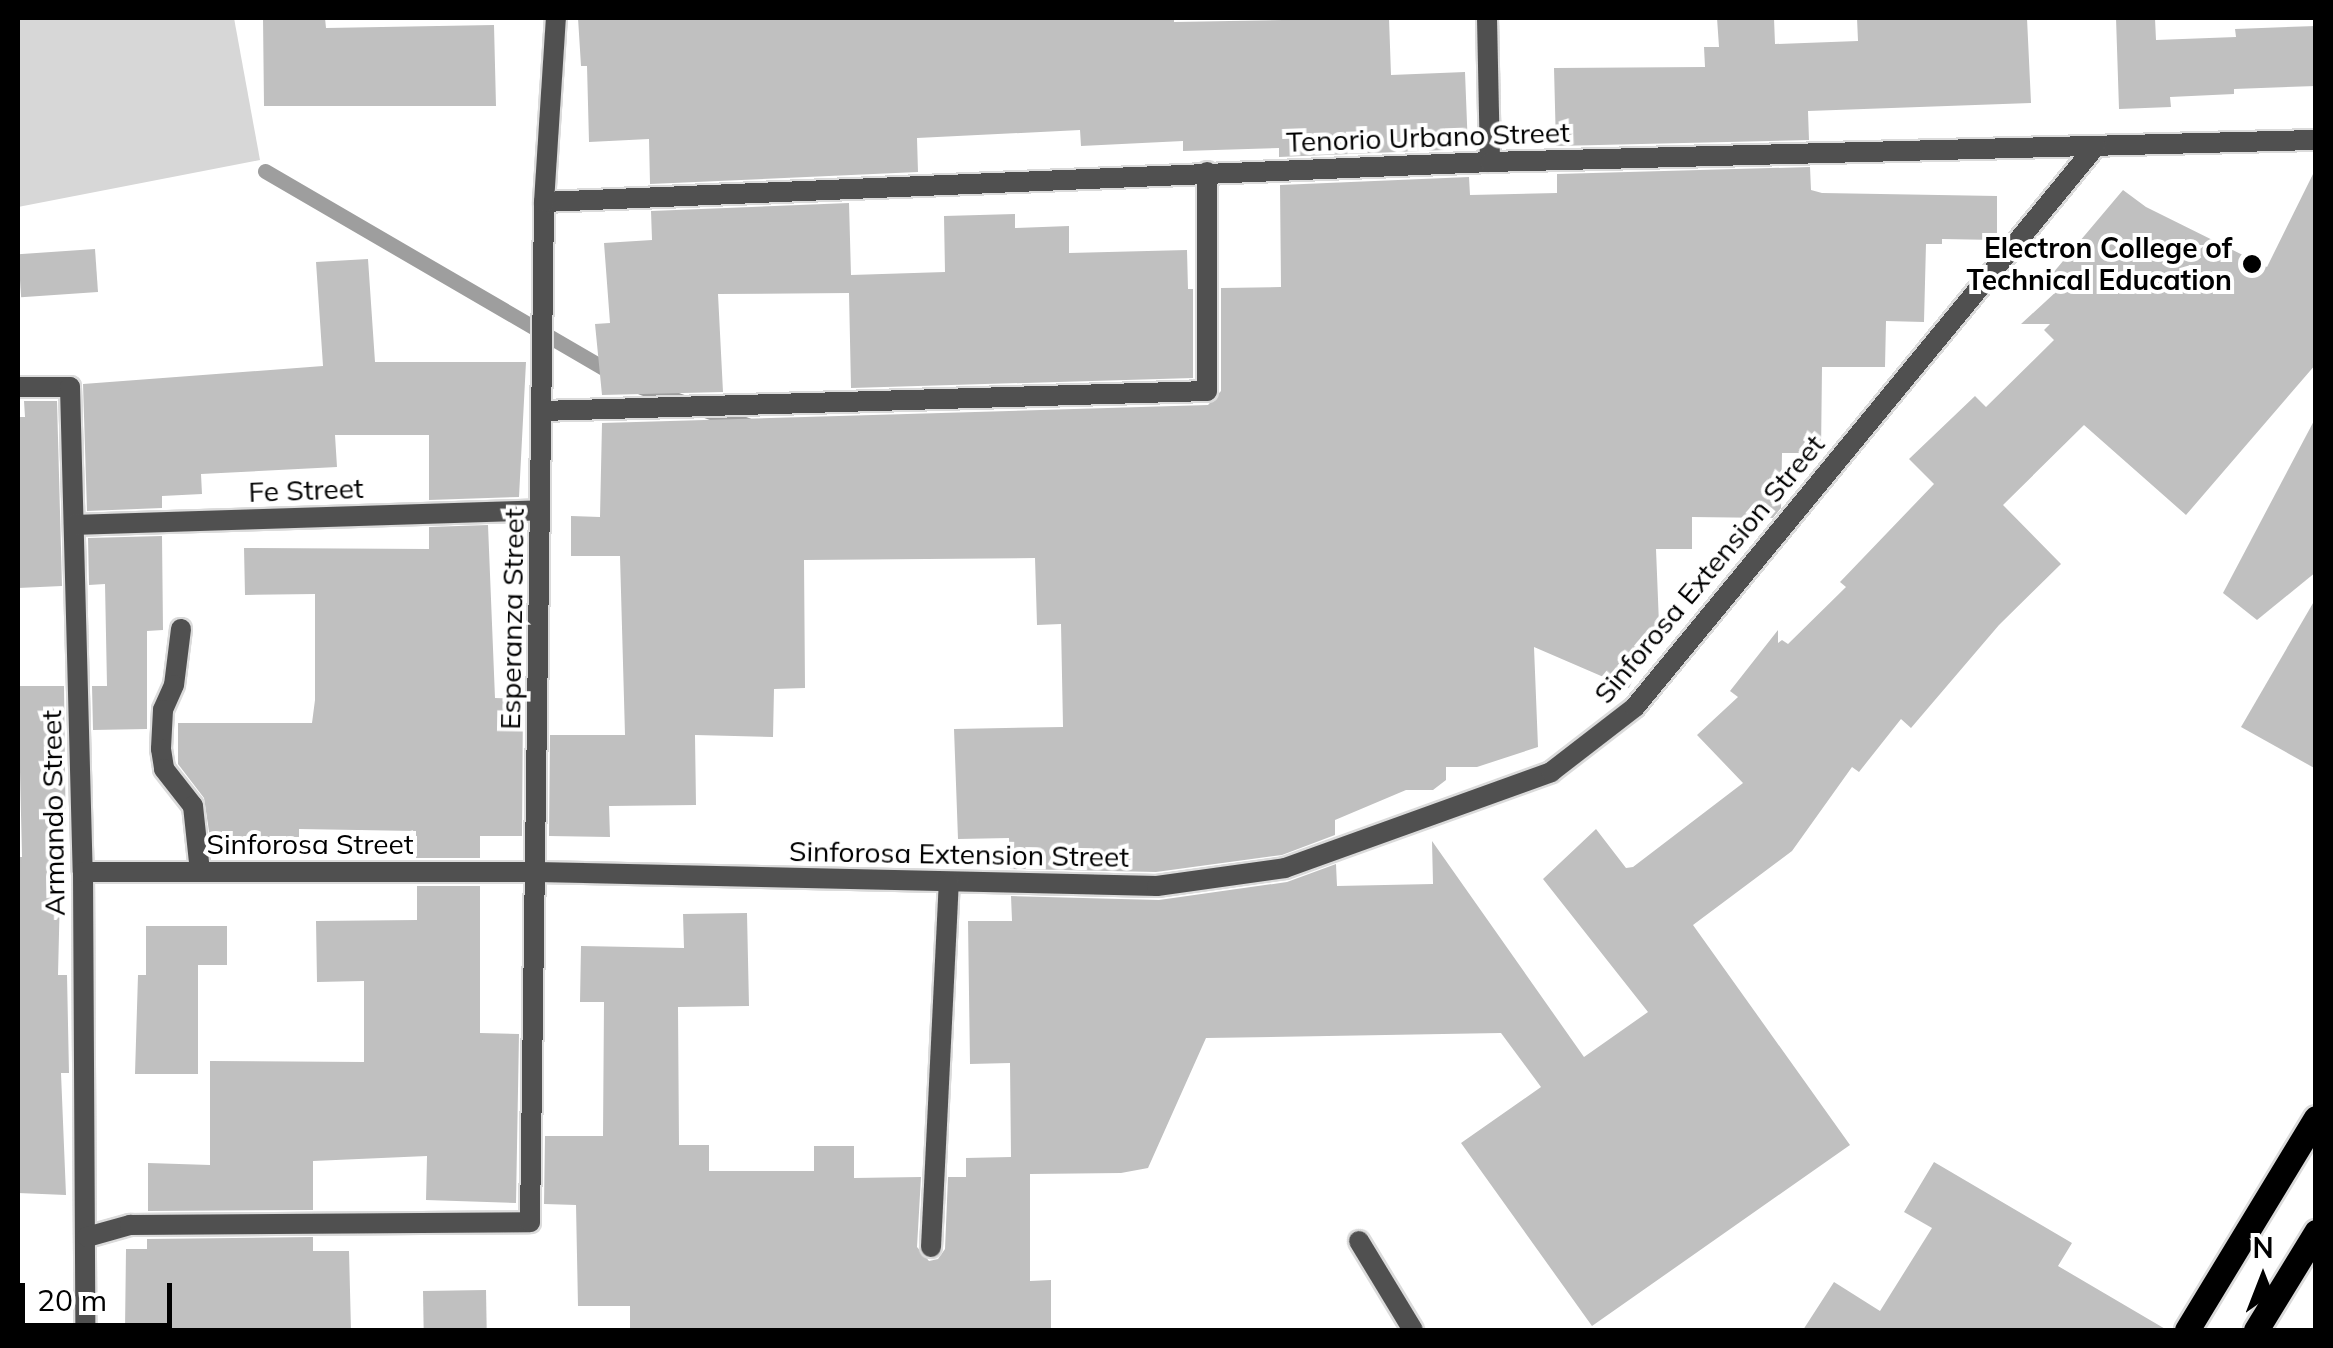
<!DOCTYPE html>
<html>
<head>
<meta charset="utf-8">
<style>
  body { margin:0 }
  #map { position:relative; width:2333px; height:1348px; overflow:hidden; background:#fff; font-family:Mulish,sans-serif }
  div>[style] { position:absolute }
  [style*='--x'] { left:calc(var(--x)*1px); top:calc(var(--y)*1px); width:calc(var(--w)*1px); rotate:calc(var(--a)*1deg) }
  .green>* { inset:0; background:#d7d7d7 }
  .stream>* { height:15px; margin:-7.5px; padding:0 7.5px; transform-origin:7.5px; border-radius:7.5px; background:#9e9e9e }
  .building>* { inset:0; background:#c0c0c0; transform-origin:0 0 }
  .roads { filter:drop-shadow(2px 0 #dbdbdb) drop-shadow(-2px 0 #dbdbdb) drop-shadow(0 2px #dbdbdb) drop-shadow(0 -2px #dbdbdb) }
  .lane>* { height:20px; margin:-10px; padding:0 10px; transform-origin:10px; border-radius:10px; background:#505050 }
  .street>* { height:20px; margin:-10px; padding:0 10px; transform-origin:10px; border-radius:10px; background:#505050 }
  .primary>* { height:25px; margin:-12.5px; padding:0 12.5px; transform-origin:12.5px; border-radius:12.5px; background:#000 }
  .dots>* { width:28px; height:28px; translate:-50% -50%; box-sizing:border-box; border:5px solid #fff; border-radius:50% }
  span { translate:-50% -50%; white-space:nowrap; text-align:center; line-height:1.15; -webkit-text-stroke:8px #fff; paint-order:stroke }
  .street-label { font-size:28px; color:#000 }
  .poi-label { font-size:28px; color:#000; font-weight:700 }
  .right { translate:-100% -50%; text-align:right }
  .frame { position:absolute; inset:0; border:20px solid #000; pointer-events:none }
  .north { position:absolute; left:2213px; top:1228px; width:100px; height:100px; -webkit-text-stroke:8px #fff; paint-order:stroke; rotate:0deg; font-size:28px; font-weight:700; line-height:40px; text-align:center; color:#000 }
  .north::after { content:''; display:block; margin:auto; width:35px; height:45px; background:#000; clip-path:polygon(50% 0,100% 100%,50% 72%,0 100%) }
  .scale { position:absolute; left:20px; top:1283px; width:152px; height:45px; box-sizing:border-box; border:5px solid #000; border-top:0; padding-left:12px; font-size:30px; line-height:35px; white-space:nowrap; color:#000; -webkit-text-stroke:8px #fff; paint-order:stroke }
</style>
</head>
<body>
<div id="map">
  <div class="green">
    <i style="clip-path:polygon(18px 18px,234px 18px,260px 160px,18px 207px)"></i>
  </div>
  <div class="stream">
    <i style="--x:265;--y:171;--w:406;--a:30.2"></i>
    <i style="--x:641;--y:387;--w:113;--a:19.7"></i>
  </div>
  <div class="building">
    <i style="clip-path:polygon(263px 18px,325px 18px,326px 28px,494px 25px,496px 106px,264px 106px)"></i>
    <i style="clip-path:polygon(578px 18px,1174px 18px,1174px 22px,1389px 18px,1391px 75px,1465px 72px,1468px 149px,1279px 157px,1279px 148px,1183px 151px,1183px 141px,1081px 146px,1080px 130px,917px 138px,918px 172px,650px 184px,649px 139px,589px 142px,587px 66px,581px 66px)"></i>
    <i style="clip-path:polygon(1717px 18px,1774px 18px,1775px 44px,1858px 41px,1857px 18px,2027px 18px,2031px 103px,1808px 111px,1809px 140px,1556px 146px,1554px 68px,1705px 67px,1704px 47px,1719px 47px)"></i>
    <i style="clip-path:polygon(2116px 18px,2155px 18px,2156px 40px,2236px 37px,2235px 29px,2316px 26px,2316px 86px,2234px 89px,2234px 94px,2170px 97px,2171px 107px,2119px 109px)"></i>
    <i style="clip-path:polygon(1810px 167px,1811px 190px,1822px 193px,1997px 196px,1997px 240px,1942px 239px,1942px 244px,1926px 244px,1924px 322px,1886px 321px,1885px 367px,1822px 367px,1821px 453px,1782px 453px,1781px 508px,1773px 518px,1692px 517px,1692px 549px,1656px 549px,1659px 624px,1629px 688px,1534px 647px,1538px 747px,1477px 767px,1446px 767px,1446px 780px,1433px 790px,1406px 790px,1335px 820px,1335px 835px,1282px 855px,1156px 872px,1010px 869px,1009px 838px,958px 839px,954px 729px,1063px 727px,1061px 624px,1037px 625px,1035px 558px,804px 560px,805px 688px,774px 689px,773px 737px,695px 735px,696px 805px,609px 806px,610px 837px,549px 836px,550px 735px,625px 735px,620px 556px,571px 556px,571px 516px,600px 517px,602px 423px,1208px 405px,1221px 391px,1221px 288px,1281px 287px,1280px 185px,1469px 177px,1470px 195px,1557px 193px,1557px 174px)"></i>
    <i style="clip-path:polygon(2316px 168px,2316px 364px,2186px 515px,2084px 425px,2003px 505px,2061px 564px,1999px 625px,1911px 728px,1901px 719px,1859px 772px,1852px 767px,1792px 851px,1693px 925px,1850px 1145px,1592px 1326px,1461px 1143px,1541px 1087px,1501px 1033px,1206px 1038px,1148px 1168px,1121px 1173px,1030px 1174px,1030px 1281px,1051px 1280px,1051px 1330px,630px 1330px,630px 1306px,578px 1306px,576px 1205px,544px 1204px,545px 1136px,603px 1136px,604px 1002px,580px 1002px,581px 946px,684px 948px,683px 914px,747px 913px,749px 1006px,678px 1007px,679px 1145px,709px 1145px,709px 1171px,814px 1171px,814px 1146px,854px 1146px,854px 1178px,921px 1177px,917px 1247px,929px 1261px,938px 1259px,945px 1249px,948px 1177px,966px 1177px,966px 1158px,1011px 1157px,1010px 1063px,970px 1064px,968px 921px,1012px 921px,1011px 896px,1159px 900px,1287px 882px,1336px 864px,1337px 886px,1433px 884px,1432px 841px,1584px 1057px,1648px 1012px,1543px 879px,1596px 829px,1626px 868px,1633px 867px,1743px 783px,1697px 735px,1738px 697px,1730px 691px,1778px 630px,1778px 643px,1782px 640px,1788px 644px,1846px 587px,1840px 582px,1934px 484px,1909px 459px,1975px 396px,1986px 407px,2054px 340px,2044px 330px,2050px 324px,2021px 324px,2058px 290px,2047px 280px,2123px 190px,2146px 207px,2267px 267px)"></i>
    <i style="clip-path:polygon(849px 203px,851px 275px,945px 272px,944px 216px,1015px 214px,1015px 228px,1069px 226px,1069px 253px,1187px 250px,1188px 289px,1193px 289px,1193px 378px,851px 388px,849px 293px,718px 294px,723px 392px,602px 395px,595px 324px,610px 323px,604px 243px,652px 240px,651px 211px)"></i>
    <i style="left:95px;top:249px;width:43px;height:77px;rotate:86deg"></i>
    <i style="clip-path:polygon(368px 259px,375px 362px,526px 362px,519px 497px,429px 500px,429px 435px,335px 435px,337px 467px,201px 474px,202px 494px,162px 496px,162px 508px,87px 511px,83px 384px,323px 366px,316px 262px)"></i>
    <i style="clip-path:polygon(24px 401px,57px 401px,62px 586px,18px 588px,18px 417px,25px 417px)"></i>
    <i style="clip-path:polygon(2316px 417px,2316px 572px,2257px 620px,2223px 593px)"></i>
    <i style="clip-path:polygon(488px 525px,495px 698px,523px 699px,522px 836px,480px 836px,480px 858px,416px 858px,416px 831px,299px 829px,299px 837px,210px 838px,204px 798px,178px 764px,178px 723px,312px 723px,315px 700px,315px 594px,245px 595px,244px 548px,429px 549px,429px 527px)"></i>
    <i style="clip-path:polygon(162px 536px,163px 630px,147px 631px,147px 729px,93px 730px,92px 686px,107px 686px,105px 584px,89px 585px,88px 538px)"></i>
    <i style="clip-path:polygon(2316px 598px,2316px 769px,2241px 727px)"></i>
    <i style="clip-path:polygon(18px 686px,64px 686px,66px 851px,61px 851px,58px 975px,67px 975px,69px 1073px,61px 1073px,66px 1195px,18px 1193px,18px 857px,22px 857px)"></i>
    <i style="clip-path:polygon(417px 886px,480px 886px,480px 1033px,519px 1034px,516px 1203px,426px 1200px,427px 1156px,313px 1161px,313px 1210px,148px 1211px,148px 1163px,210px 1165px,210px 1061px,364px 1062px,364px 981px,317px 982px,316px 921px,417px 920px)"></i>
    <i style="clip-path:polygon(146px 926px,227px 926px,227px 965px,198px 965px,198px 1074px,135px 1074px,138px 975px,146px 975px)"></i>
    <i style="clip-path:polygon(1934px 1162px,2072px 1243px,2058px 1266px,2167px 1330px,1803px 1330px,1834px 1282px,1880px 1311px,1932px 1228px,1904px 1212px)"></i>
    <i style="clip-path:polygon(313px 1237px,313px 1251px,349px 1251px,351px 1330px,125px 1330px,126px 1249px,147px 1249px,147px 1239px)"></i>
    <i style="left:486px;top:1290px;width:40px;height:63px;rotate:89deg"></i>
  </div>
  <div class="roads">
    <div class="lane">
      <i style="--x:1487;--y:18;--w:144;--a:88.8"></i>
      <i style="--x:18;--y:387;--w:52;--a:0"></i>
      <i style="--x:542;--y:411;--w:665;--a:-1.72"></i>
      <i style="--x:1207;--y:391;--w:219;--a:-90"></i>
      <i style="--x:181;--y:629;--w:56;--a:97.1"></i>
      <i style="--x:174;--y:685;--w:27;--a:114"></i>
      <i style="--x:163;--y:710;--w:39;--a:93"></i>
      <i style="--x:161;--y:749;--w:20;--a:81"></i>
      <i style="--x:164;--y:769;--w:47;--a:51.9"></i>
      <i style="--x:193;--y:806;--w:66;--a:83.9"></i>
      <i style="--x:1359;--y:1241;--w:104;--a:58.8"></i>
    </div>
    <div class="street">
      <i style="--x:544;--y:202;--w:947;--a:-2.42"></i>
      <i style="--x:1490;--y:162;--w:826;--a:-1.53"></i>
      <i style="--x:70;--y:387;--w:485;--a:88.5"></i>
      <i style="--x:83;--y:872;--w:458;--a:89.7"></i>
      <i style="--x:74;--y:525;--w:466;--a:-1.8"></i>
      <i style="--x:83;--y:872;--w:454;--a:0"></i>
      <i style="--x:537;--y:872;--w:620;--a:1.29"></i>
      <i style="--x:1157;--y:886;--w:129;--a:-8"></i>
      <i style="--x:1285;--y:868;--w:283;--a:-19.8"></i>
      <i style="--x:1551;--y:772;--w:106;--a:-37.7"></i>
      <i style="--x:1635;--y:707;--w:725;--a:-50.6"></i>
      <i style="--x:87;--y:1237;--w:45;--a:-15.6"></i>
      <i style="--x:130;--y:1225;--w:400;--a:-0.4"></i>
      <i style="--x:530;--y:1222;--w:1020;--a:-89.21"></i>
      <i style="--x:544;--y:202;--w:184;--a:-86.3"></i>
      <i style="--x:931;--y:1247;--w:364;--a:-87.2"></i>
    </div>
    <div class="primary">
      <i style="--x:2187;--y:1330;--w:248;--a:-58.7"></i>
      <i style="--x:2256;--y:1330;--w:115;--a:-58.5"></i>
    </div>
  </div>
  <div class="dots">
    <i style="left:2252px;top:264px;background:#000"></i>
  </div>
  <div class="street-label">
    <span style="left:1428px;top:137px;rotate:-2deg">Tenorio Urbano Street</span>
    <span style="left:306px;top:490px;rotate:-2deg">Fe Street</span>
    <span style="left:1709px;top:569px;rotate:-50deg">Sinforosa Extension Street</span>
    <span style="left:512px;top:619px;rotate:-89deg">Esperanza Street</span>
    <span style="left:53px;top:813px;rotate:-91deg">Armando Street</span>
    <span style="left:310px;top:844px">Sinforosa Street</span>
    <span style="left:959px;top:854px;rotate:1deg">Sinforosa Extension Street</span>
  </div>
  <div class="poi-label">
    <span class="right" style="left:2232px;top:264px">Electron College of<br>Technical Education</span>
  </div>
  <div class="frame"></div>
  <div class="north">N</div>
  <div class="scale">20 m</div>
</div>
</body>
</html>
